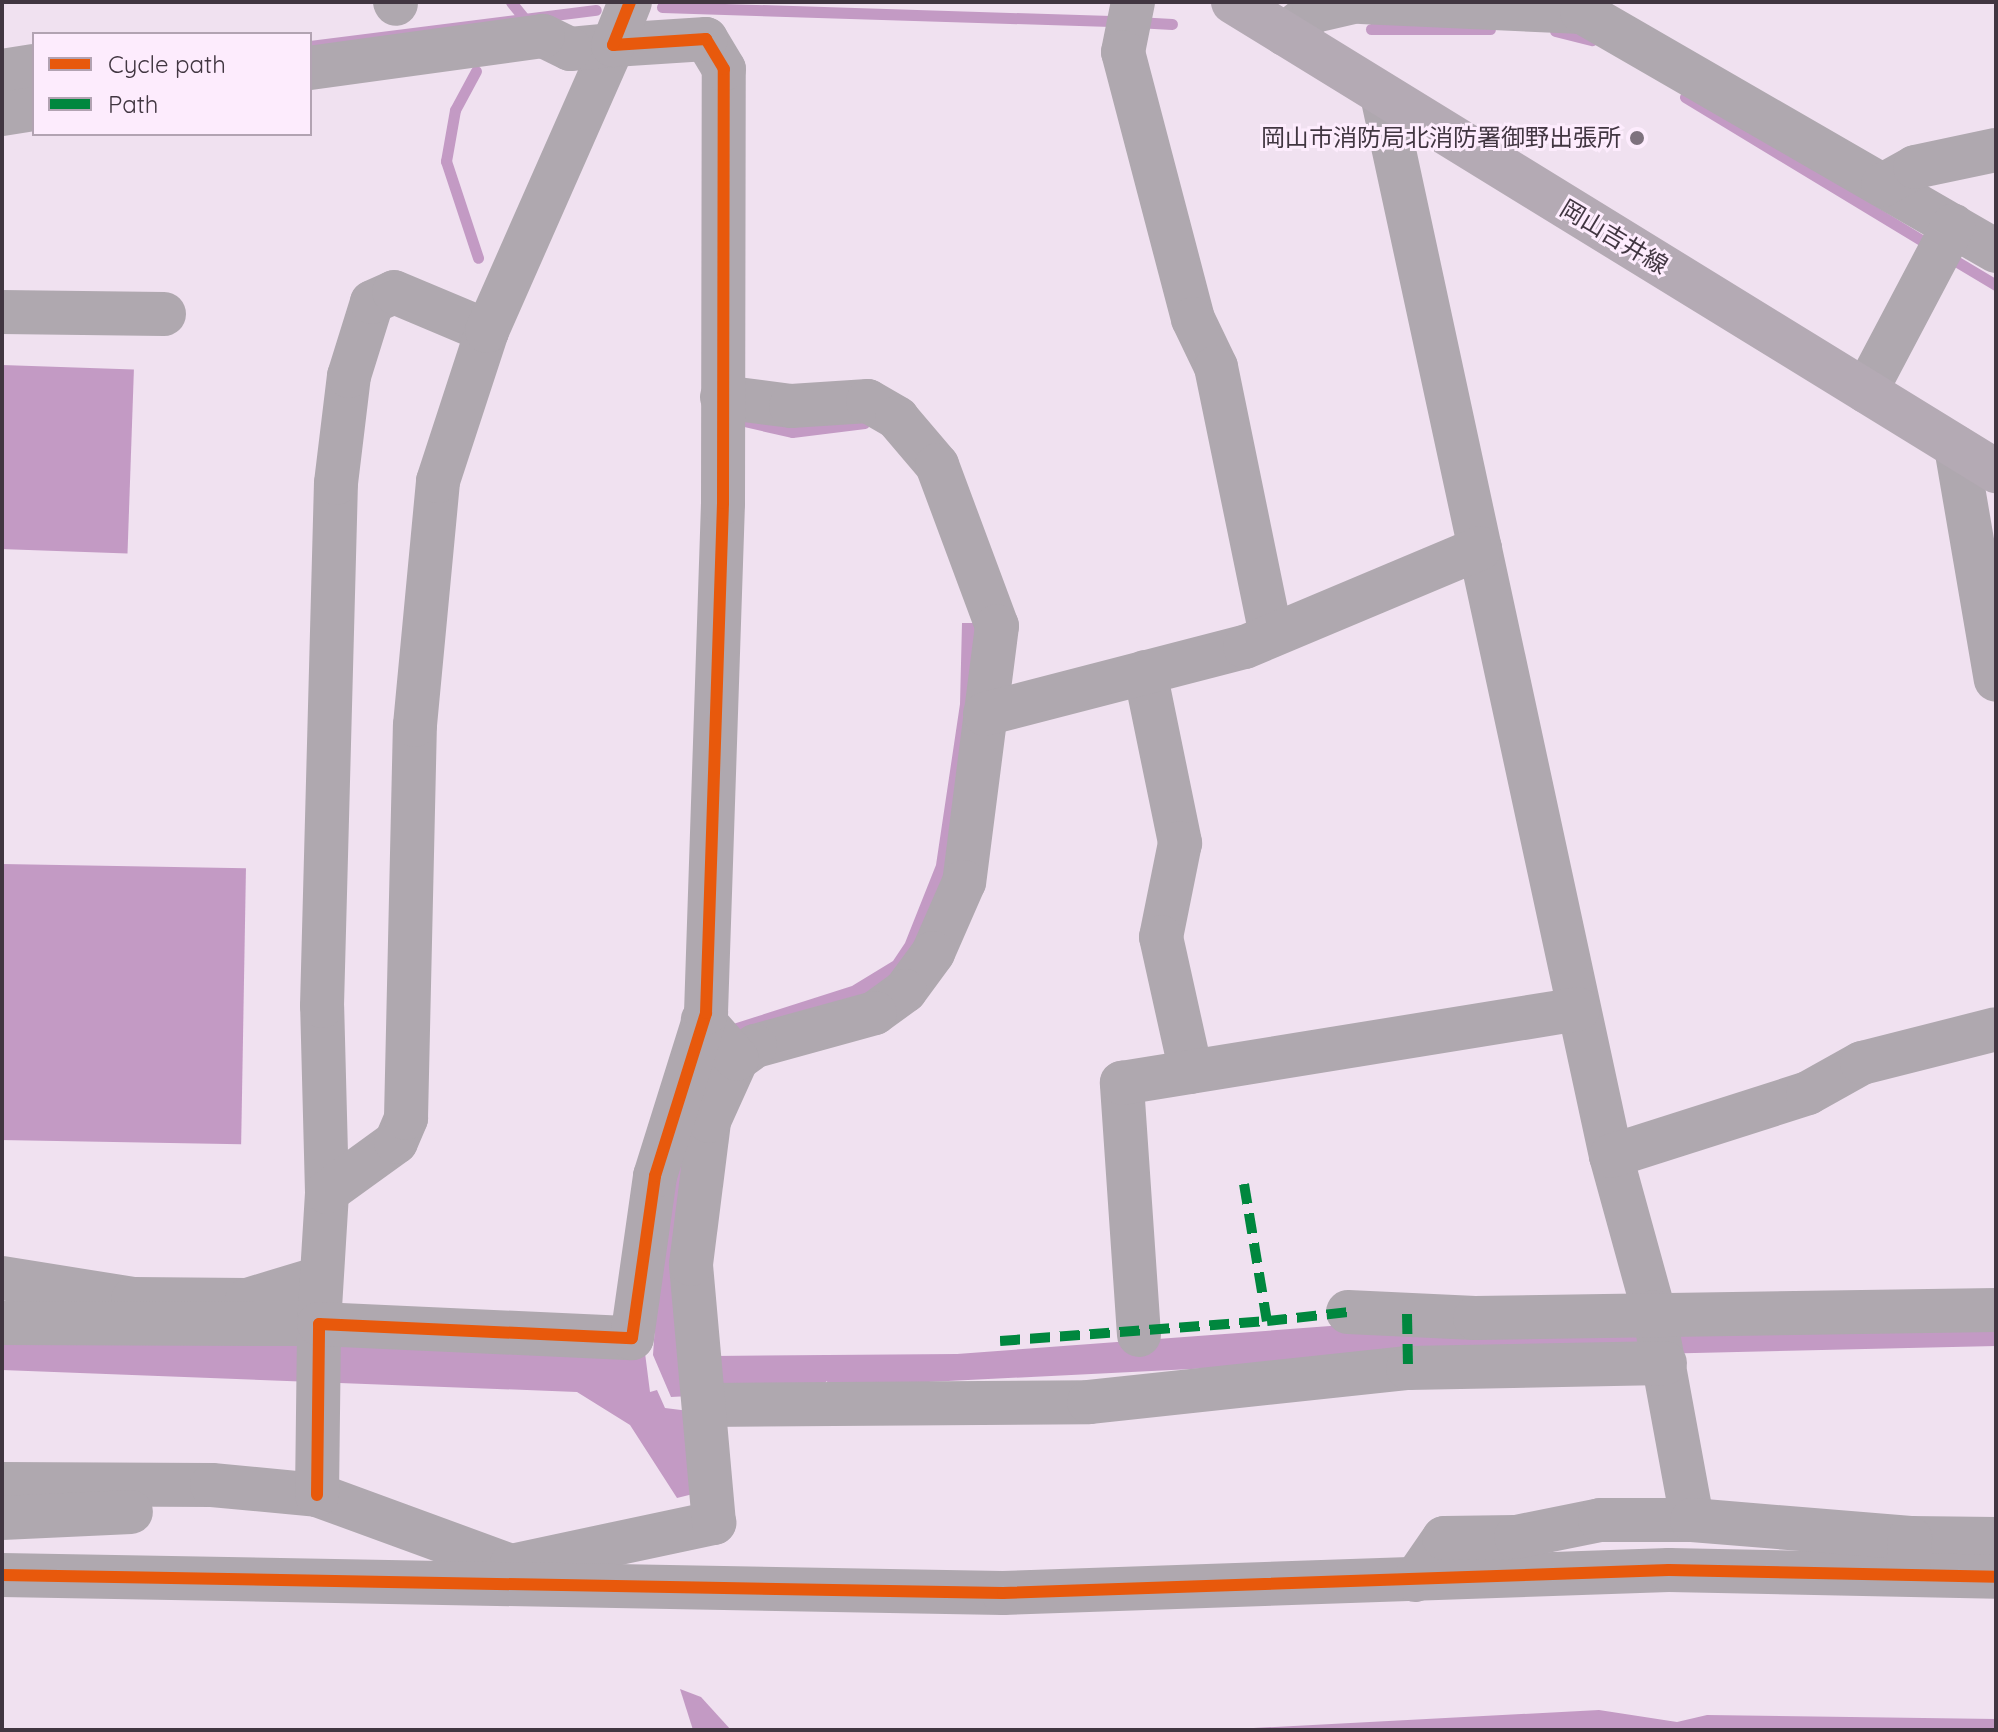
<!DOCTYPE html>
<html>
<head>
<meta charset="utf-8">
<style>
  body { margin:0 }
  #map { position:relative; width:1998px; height:1732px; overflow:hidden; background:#f0e1f0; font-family:Quicksand,"Noto Sans JP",sans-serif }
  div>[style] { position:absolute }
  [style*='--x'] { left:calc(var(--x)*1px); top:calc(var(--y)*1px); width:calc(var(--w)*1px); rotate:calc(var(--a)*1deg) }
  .water>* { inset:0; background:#c39ac4; transform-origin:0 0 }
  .stream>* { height:11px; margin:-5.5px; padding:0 5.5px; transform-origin:5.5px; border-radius:5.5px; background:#c39ac4 }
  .minor>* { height:44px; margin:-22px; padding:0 22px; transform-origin:22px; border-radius:22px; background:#afa8af }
  .major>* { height:44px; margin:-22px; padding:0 22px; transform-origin:22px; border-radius:22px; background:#b4aab4 }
  .quiet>* { height:10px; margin-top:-5px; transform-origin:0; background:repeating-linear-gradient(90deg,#00873e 0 20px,transparent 0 30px) }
  .cycleway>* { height:12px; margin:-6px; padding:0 6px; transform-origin:6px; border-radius:6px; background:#e8590c }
  .dots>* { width:22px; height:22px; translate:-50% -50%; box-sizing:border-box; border:4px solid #fdecfd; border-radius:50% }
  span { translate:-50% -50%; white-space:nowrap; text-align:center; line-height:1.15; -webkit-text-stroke:6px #fdecfd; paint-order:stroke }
  .poi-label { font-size:24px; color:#413641 }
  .right { translate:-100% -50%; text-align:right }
  .street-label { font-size:24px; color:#413641 }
  .frame { position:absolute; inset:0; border:4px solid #413641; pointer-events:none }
  .legend { position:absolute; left:32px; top:32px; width:280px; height:104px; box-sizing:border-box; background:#fdecfd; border:2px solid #b2a3b2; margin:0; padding:10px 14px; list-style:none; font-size:24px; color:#413641 }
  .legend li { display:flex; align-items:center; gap:16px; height:40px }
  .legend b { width:40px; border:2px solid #b2a3b2 }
</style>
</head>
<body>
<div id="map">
  <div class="water">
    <i style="left:2px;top:365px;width:132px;height:184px;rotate:2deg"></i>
    <i style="clip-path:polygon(962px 623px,986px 623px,963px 847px,902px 987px,746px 1043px,702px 1128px,713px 1356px,957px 1354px,1397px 1321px,1996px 1318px,1996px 1346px,1351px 1361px,828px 1387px,827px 1381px,817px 1389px,671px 1397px,653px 1355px,663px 1205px,727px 1026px,852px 986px,893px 961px,905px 943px,936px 865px,960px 704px)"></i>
    <i style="left:2px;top:864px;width:244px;height:276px;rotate:1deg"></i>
    <i style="clip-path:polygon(2px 1335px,645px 1353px,650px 1392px,657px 1390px,665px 1408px,697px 1412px,693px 1494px,677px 1498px,630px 1425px,577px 1392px,2px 1370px)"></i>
    <i style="clip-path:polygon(680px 1689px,701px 1697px,731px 1730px,693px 1730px)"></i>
    <i style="clip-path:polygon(1599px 1710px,1677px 1722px,1707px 1715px,1996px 1719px,1996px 1730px,1216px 1730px)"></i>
  </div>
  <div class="stream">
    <i style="--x:511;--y:2;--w:19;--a:51"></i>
    <i style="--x:662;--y:7;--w:457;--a:1.8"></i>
    <i style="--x:1136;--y:22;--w:36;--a:3"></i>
    <i style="--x:1371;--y:29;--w:119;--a:0"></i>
    <i style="--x:1555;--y:31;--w:38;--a:14"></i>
    <i style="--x:310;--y:46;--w:288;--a:-7.2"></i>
    <i style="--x:476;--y:71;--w:44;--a:118.3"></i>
    <i style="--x:455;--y:110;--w:52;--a:100"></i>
    <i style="--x:446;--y:161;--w:102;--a:71.7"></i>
    <i style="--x:1685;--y:97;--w:291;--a:31.2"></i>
    <i style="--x:1949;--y:257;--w:55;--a:30.8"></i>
    <i style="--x:744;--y:421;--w:49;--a:12.9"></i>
    <i style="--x:792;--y:432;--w:73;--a:-7.1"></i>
  </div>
  <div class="minor">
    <i style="--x:395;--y:2;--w:2;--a:63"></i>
    <i style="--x:1133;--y:2;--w:51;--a:101.3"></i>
    <i style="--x:1123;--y:52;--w:276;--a:75.3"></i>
    <i style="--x:1193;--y:319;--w:53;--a:64.4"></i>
    <i style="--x:1216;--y:367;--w:274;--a:78.4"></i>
    <i style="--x:1361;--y:2;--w:221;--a:2.6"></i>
    <i style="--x:1582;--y:12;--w:478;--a:30"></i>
    <i style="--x:1285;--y:34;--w:37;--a:-38"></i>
    <i style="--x:1314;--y:11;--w:40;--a:-13"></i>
    <i style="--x:2;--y:71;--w:32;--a:-9"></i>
    <i style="--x:1382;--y:95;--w:1085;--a:77.82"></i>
    <i style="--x:1611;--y:1156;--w:162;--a:74.6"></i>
    <i style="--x:1654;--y:1312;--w:211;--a:79.6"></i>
    <i style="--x:2;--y:114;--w:32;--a:-9"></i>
    <i style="--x:1883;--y:185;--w:37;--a:-29"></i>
    <i style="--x:1915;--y:167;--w:83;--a:-11.9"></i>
    <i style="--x:2;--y:312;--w:162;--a:0.7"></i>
    <i style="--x:1866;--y:391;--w:187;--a:-62.2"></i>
    <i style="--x:722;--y:397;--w:70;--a:7.4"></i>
    <i style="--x:791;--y:406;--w:77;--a:-3.7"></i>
    <i style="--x:868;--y:401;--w:34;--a:30"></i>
    <i style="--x:897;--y:418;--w:62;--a:49.6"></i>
    <i style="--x:937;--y:465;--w:172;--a:69.6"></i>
    <i style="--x:997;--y:626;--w:258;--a:97.3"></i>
    <i style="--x:964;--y:882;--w:77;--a:113.6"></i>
    <i style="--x:933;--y:953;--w:47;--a:126.4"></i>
    <i style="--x:905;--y:991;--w:37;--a:144"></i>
    <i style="--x:875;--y:1013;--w:124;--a:164.6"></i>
    <i style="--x:755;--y:1046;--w:22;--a:144"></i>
    <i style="--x:1956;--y:447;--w:236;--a:80.3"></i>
    <i style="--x:1145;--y:672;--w:175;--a:78.4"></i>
    <i style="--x:1180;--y:843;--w:96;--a:101.4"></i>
    <i style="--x:1161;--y:937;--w:138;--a:77.5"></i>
    <i style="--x:985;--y:714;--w:268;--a:-14.5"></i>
    <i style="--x:1245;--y:647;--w:255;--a:-22.8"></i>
    <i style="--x:1611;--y:1156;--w:207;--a:-17.7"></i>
    <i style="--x:1808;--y:1093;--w:62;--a:-29.1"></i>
    <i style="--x:1862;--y:1063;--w:138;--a:-14.2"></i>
    <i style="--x:327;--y:1192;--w:186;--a:-91.5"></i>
    <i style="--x:322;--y:1006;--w:523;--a:-88.47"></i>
    <i style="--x:336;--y:483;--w:108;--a:-83.1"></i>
    <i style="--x:349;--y:376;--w:77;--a:-72.7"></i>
    <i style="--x:372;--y:302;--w:24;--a:-24"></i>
    <i style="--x:394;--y:292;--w:101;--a:22.8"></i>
    <i style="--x:2;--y:1278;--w:133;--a:9.1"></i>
    <i style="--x:133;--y:1299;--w:114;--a:0.5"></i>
    <i style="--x:247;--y:1300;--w:76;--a:-16.8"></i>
    <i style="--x:1348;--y:1312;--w:127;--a:2.7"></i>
    <i style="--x:1475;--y:1318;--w:521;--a:-0.88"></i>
    <i style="--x:2;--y:1323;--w:317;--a:0.2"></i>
    <i style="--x:319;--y:1324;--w:132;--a:-86.5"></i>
    <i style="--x:327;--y:1192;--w:85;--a:-35.9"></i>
    <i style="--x:396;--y:1142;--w:26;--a:-67"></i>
    <i style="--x:406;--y:1118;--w:393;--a:-88.7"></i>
    <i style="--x:415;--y:725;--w:245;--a:-84.6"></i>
    <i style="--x:438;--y:481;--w:158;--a:-71.9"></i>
    <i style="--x:487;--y:331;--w:313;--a:-66.2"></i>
    <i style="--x:613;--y:45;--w:43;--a:174.7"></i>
    <i style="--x:570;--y:49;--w:30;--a:-154"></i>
    <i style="--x:543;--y:36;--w:235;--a:172.2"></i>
    <i style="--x:1139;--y:1335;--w:253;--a:-93.9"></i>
    <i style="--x:1122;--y:1083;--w:462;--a:-9.2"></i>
    <i style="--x:704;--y:1405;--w:385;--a:-0.4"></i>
    <i style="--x:1089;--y:1402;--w:321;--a:-6.1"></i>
    <i style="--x:1408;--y:1368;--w:257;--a:-1.1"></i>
    <i style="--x:2;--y:1484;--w:210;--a:0.3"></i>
    <i style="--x:212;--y:1485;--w:105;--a:5.4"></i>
    <i style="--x:317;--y:1495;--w:207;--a:20.1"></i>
    <i style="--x:511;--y:1566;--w:208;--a:-12"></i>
    <i style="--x:714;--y:1523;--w:260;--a:-95.1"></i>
    <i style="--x:691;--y:1264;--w:144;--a:-82.8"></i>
    <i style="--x:709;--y:1121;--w:68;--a:-65.7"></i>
    <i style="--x:737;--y:1059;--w:52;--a:-131.1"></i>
    <i style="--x:317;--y:1495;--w:171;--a:-89.3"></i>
    <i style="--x:319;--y:1324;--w:313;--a:2.6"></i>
    <i style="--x:632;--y:1338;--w:164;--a:-81.9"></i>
    <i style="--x:655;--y:1176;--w:171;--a:-72.6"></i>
    <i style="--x:706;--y:1013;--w:510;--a:-88.09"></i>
    <i style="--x:723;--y:503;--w:434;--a:-89.9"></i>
    <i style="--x:724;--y:69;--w:35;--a:-121"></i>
    <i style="--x:706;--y:39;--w:93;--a:176.3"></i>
    <i style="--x:613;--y:45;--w:46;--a:-68.4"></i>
    <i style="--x:2;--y:1518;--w:129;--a:-2.7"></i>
    <i style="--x:1910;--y:1538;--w:86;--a:0.7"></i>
    <i style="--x:2;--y:1575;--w:1001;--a:1.03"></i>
    <i style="--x:1003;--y:1593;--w:666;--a:-1.98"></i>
    <i style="--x:1669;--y:1570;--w:327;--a:1.2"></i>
    <i style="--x:1415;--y:1580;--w:51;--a:-55.4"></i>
    <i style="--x:1444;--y:1538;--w:72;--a:-0.8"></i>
    <i style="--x:1516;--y:1537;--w:86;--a:-11.4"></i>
    <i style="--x:1600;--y:1520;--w:92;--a:0"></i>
    <i style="--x:1692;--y:1520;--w:219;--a:4.7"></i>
    <i style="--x:1910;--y:1538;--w:35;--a:93"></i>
  </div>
  <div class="major">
    <i style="--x:1233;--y:2;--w:896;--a:31.58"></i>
  </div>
  <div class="quiet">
    <i style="--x:1244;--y:1184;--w:139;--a:80.5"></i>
    <i style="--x:1267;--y:1321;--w:81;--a:-6.3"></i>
    <i style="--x:1407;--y:1314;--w:54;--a:88.9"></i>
    <i style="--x:1000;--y:1341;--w:268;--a:-4.3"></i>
  </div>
  <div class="cycleway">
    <i style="--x:317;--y:1495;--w:171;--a:-89.3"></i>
    <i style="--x:319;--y:1324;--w:313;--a:2.6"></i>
    <i style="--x:632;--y:1338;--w:164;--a:-81.9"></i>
    <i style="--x:655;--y:1176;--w:171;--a:-72.6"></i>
    <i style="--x:706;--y:1013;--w:510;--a:-88.09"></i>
    <i style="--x:723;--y:503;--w:434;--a:-89.9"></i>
    <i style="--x:724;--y:69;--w:35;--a:-121"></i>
    <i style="--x:706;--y:39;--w:93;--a:176.3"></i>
    <i style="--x:613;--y:45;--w:46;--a:-68.4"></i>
    <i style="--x:2;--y:1575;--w:1001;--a:1.03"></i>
    <i style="--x:1003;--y:1593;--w:666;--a:-1.98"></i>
    <i style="--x:1669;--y:1570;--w:327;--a:1.2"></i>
  </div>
  <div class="dots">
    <i style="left:1637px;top:138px;background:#7e727e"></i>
  </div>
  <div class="poi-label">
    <span class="right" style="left:1621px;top:138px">岡山市消防局北消防署御野出張所</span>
  </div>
  <div class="street-label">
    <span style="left:1614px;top:237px;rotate:31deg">岡山吉井線</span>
  </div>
  <div class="frame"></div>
  <ul class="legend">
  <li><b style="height:10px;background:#e8590c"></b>Cycle path</li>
  <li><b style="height:10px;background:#00873e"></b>Path</li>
  </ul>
</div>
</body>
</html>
